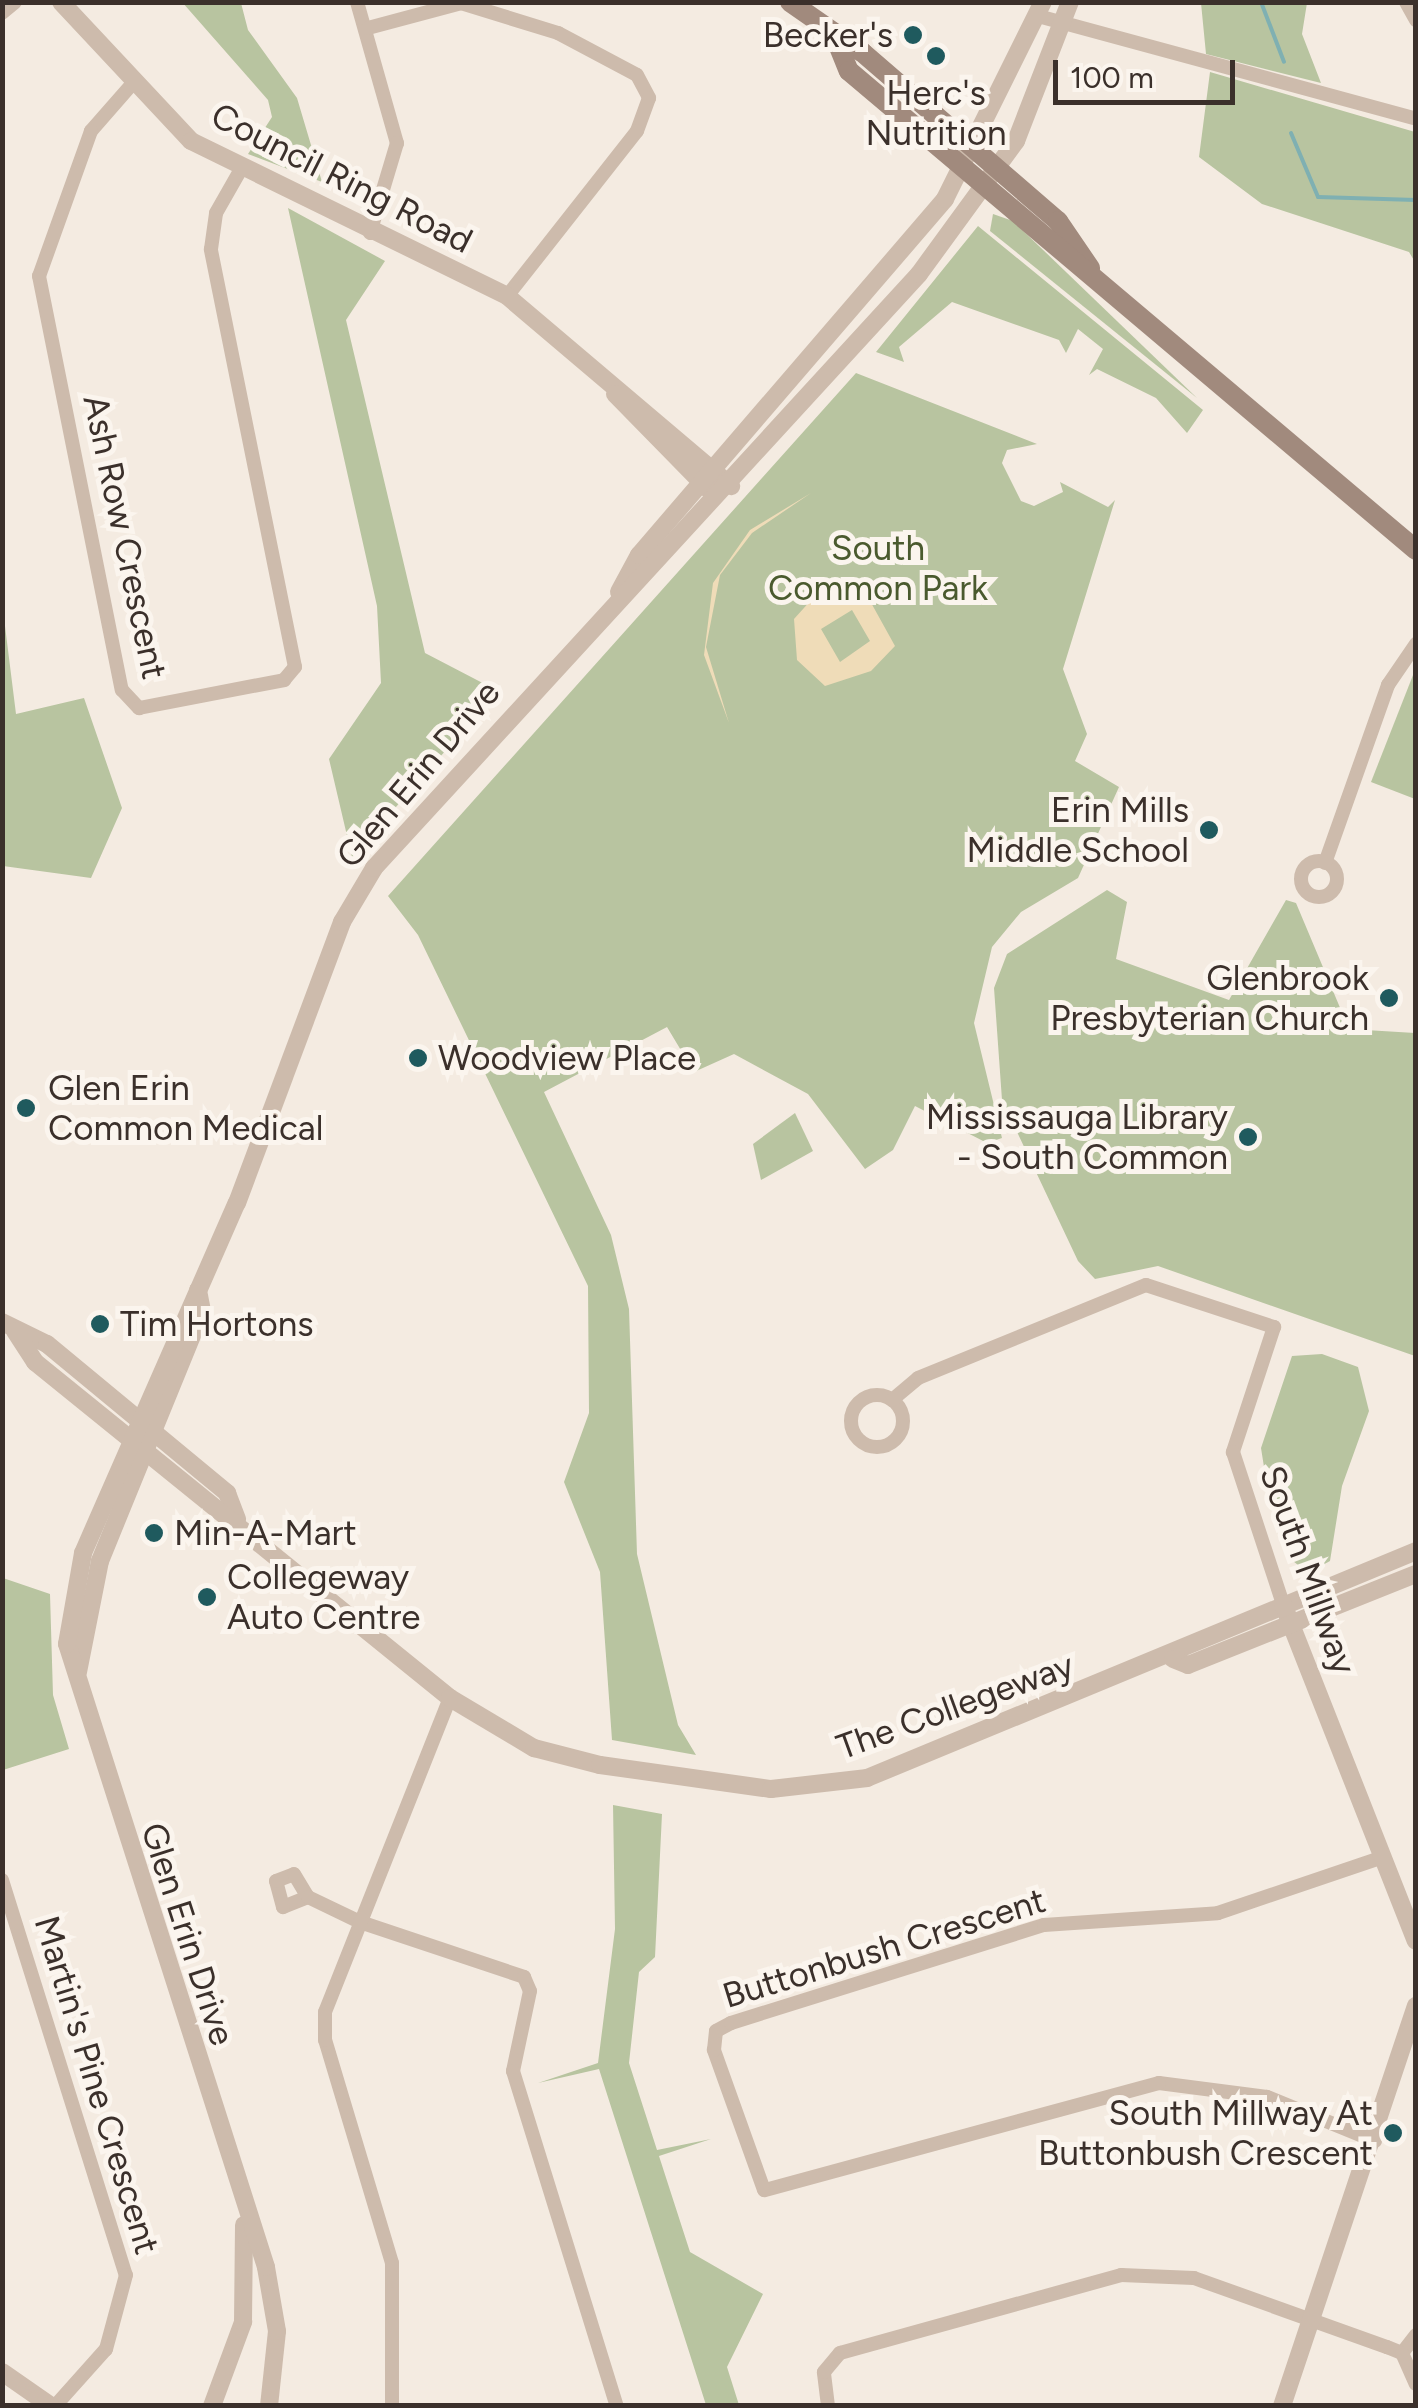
<!DOCTYPE html>
<html>
<head>
<meta charset="utf-8">
<style>
  body { margin:0 }
  #map { position:relative; width:1418px; height:2408px; overflow:hidden; background:#f4ebe1; font-family:Figtree,sans-serif }
  div>[style] { position:absolute }
  [style*='--x'] { left:calc(var(--x)*1px); top:calc(var(--y)*1px); width:calc(var(--w)*1px); rotate:calc(var(--a)*1deg) }
  .green>* { inset:0; background:#b8c4a0 }
  .sand>* { inset:0; background:#efdcb8 }
  .stream>* { height:4px; margin:-2px; padding:0 2px; transform-origin:2px; border-radius:2px; background:#7fb0b2 }
  .minor>* { height:14px; margin:-7px; padding:0 7px; transform-origin:7px; border-radius:7px; background:#cdbbac }
  .minor>.ring { margin:-7px; padding:0; box-sizing:content-box; background:none; border:14px solid #cdbbac; border-radius:50% }
  .tertiary>* { height:18px; margin:-9px; padding:0 9px; transform-origin:9px; border-radius:9px; background:#cdbbac }
  .secondary>* { height:20px; margin:-10px; padding:0 10px; transform-origin:10px; border-radius:10px; background:#a18a7d }
  .dots>* { width:28px; height:28px; translate:-50% -50%; box-sizing:border-box; border:5px solid #fbf5ee; border-radius:50% }
  span { translate:-50% -50%; white-space:nowrap; text-align:center; line-height:1.15; -webkit-text-stroke:10px #fbf5ee; paint-order:stroke }
  .poi-label { font-size:35px; color:#3b302b }
  .right { translate:-100% -50%; text-align:right }
  .left { translate:0 -50%; text-align:left }
  .street-label { font-size:35px; color:#3b302b }
  .park-label { font-size:35px; color:#4a5a2e }
  .frame { position:absolute; inset:0; border:5px solid #3b302b; pointer-events:none }
  .scale { position:absolute; left:1053px; top:60px; width:182px; height:45px; box-sizing:border-box; border:5px solid #3b302b; border-top:0; padding-left:12px; font-size:30px; line-height:35px; white-space:nowrap; color:#3b302b; -webkit-text-stroke:8px #fbf5ee; paint-order:stroke }
</style>
</head>
<body>
<div id="map">
  <div class="green">
    <i style="clip-path:polygon(182px 2px,241px 3px,248px 30px,297px 98px,322px 182px,248px 154px,272px 117px,268px 100px)"></i>
    <i style="clip-path:polygon(1201px 3px,1307px 3px,1302px 34px,1321px 83px,1206px 54px)"></i>
    <i style="clip-path:polygon(1210px 72px,1415px 132px,1415px 262px,1409px 252px,1262px 204px,1199px 157px)"></i>
    <i style="clip-path:polygon(288px 208px,385px 261px,346px 320px,425px 653px,498px 691px,352px 857px,329px 759px,381px 683px,377px 606px)"></i>
    <i style="clip-path:polygon(993px 214px,1013px 221px,1197px 398px,990px 231px)"></i>
    <i style="clip-path:polygon(978px 226px,1203px 410px,1187px 433px,1156px 398px,1097px 369px,1089px 375px,1103px 349px,1078px 329px,1066px 353px,1059px 340px,952px 302px,899px 347px,904px 362px,876px 352px)"></i>
    <i style="clip-path:polygon(856px 373px,1037px 444px,1007px 450px,1002px 463px,1021px 501px,1034px 506px,1063px 492px,1060px 482px,1108px 507px,1115px 500px,1063px 669px,1087px 734px,1075px 761px,1119px 787px,1078px 878px,1021px 912px,992px 947px,974px 1023px,1002px 1138px,987px 1143px,915px 1106px,893px 1150px,865px 1169px,808px 1094px,734px 1054px,694px 1072px,667px 1027px,544px 1092px,611px 1235px,629px 1309px,637px 1554px,678px 1725px,696px 1755px,612px 1740px,600px 1572px,564px 1482px,589px 1413px,588px 1286px,418px 935px,388px 896px)"></i>
    <i style="clip-path:polygon(3px 610px,16px 714px,84px 698px,122px 808px,91px 878px,3px 866px)"></i>
    <i style="clip-path:polygon(1415px 670px,1415px 799px,1371px 782px)"></i>
    <i style="clip-path:polygon(1107px 890px,1127px 902px,1116px 959px,1229px 1000px,1286px 900px,1296px 903px,1349px 1029px,1415px 1033px,1415px 1356px,1158px 1266px,1095px 1279px,1078px 1261px,1002px 1100px,994px 988px,1007px 954px)"></i>
    <i style="clip-path:polygon(795px 1113px,813px 1151px,761px 1180px,753px 1144px)"></i>
    <i style="clip-path:polygon(1322px 1354px,1358px 1367px,1369px 1411px,1342px 1486px,1330px 1561px,1308px 1573px,1293px 1561px,1270px 1505px,1261px 1448px,1292px 1356px)"></i>
    <i style="clip-path:polygon(3px 1578px,50px 1594px,53px 1695px,69px 1749px,3px 1770px)"></i>
    <i style="clip-path:polygon(613px 1805px,662px 1814px,655px 1957px,639px 1972px,629px 2063px,657px 2150px,711px 2139px,659px 2156px,690px 2252px,763px 2294px,727px 2367px,739px 2405px,706px 2405px,599px 2069px,538px 2083px,598px 2063px,615px 1929px)"></i>
  </div>
  <div class="sand">
    <i style="clip-path:polygon(811px 493px,752px 533px,720px 575px,706px 647px,729px 723px,704px 655px,713px 583px,750px 530px)"></i>
    <i style="clip-path:polygon(evenodd,859px 581px,895px 646px,871px 671px,825px 686px,797px 660px,794px 619px,822px 588px,859px 581px,852px 610px,870px 641px,840px 662px,821px 629px,852px 610px)"></i>
  </div>
  <div class="stream">
    <i style="--x:1261;--y:2;--w:64;--a:69"></i>
    <i style="--x:1291;--y:133;--w:69;--a:67.1"></i>
    <i style="--x:1318;--y:197;--w:98;--a:1.8"></i>
  </div>
  <div class="minor">
    <i style="--x:357;--y:2;--w:147;--a:74.2"></i>
    <i style="--x:397;--y:143;--w:94;--a:106.7"></i>
    <i style="--x:1406;--y:2;--w:21;--a:61"></i>
    <i style="--x:2;--y:13;--w:17;--a:-40"></i>
    <i style="--x:1038;--y:16;--w:392;--a:15.2"></i>
    <i style="--x:368;--y:28;--w:96;--a:-15"></i>
    <i style="--x:461;--y:3;--w:102;--a:17.2"></i>
    <i style="--x:558;--y:33;--w:89;--a:28"></i>
    <i style="--x:637;--y:75;--w:26;--a:62"></i>
    <i style="--x:649;--y:98;--w:35;--a:110"></i>
    <i style="--x:637;--y:131;--w:210;--a:128.2"></i>
    <i style="--x:133;--y:83;--w:64;--a:131.2"></i>
    <i style="--x:91;--y:131;--w:154;--a:109.7"></i>
    <i style="--x:39;--y:276;--w:422;--a:78.7"></i>
    <i style="--x:122;--y:690;--w:25;--a:47"></i>
    <i style="--x:139;--y:708;--w:148;--a:-10.9"></i>
    <i style="--x:284;--y:680;--w:17;--a:-50"></i>
    <i style="--x:295;--y:667;--w:426;--a:-101.4"></i>
    <i style="--x:211;--y:249;--w:36;--a:-82"></i>
    <i style="--x:216;--y:213;--w:48;--a:-60.3"></i>
    <i class="ring" style="left:1301px;top:861px;width:22px;height:22px"></i>
    <i style="--x:1325;--y:863;--w:189;--a:-70.5"></i>
    <i style="--x:1388;--y:685;--w:50;--a:-55.7"></i>
    <i class="ring" style="left:851px;top:1395px;width:38px;height:38px"></i>
    <i style="--x:892;--y:1400;--w:34;--a:-40"></i>
    <i style="--x:918;--y:1378;--w:246;--a:-22.2"></i>
    <i style="--x:1146;--y:1285;--w:135;--a:18.2"></i>
    <i style="--x:1274;--y:1327;--w:132;--a:108.2"></i>
    <i style="--x:1233;--y:1452;--w:160;--a:71.8"></i>
    <i style="--x:2;--y:1880;--w:414;--a:72.6"></i>
    <i style="--x:126;--y:2275;--w:77;--a:105.1"></i>
    <i style="--x:106;--y:2349;--w:76;--a:131.8"></i>
    <i style="--x:308;--y:1897;--w:27;--a:158"></i>
    <i style="--x:283;--y:1907;--w:27;--a:-105"></i>
    <i style="--x:276;--y:1881;--w:19;--a:-21"></i>
    <i style="--x:294;--y:1874;--w:27;--a:59"></i>
    <i style="--x:308;--y:1897;--w:58;--a:25.7"></i>
    <i style="--x:360;--y:1922;--w:173;--a:18.5"></i>
    <i style="--x:524;--y:1977;--w:15;--a:67"></i>
    <i style="--x:530;--y:1991;--w:82;--a:102"></i>
    <i style="--x:513;--y:2071;--w:351;--a:72.8"></i>
    <i style="--x:1375;--y:2141;--w:117;--a:-157.8"></i>
    <i style="--x:1267;--y:2097;--w:109;--a:-172.6"></i>
    <i style="--x:1159;--y:2083;--w:409;--a:164.8"></i>
    <i style="--x:764;--y:2190;--w:149;--a:-109.7"></i>
    <i style="--x:714;--y:2050;--w:19;--a:-84"></i>
    <i style="--x:716;--y:2031;--w:17;--a:-28"></i>
    <i style="--x:731;--y:2023;--w:328;--a:-17.4"></i>
    <i style="--x:1044;--y:1925;--w:174;--a:-3.9"></i>
    <i style="--x:1218;--y:1913;--w:174;--a:-18.7"></i>
    <i style="--x:1402;--y:2353;--w:23;--a:-52"></i>
    <i style="--x:392;--y:2406;--w:143;--a:-90"></i>
    <i style="--x:392;--y:2263;--w:233;--a:-106.7"></i>
    <i style="--x:325;--y:2040;--w:28;--a:-90"></i>
    <i style="--x:325;--y:2012;--w:338;--a:-68.3"></i>
    <i style="--x:828;--y:2406;--w:34;--a:-97"></i>
    <i style="--x:824;--y:2372;--w:25;--a:-50"></i>
    <i style="--x:840;--y:2353;--w:292;--a:-15.5"></i>
    <i style="--x:1121;--y:2275;--w:73;--a:2.4"></i>
    <i style="--x:1194;--y:2278;--w:205;--a:19.7"></i>
    <i style="--x:1387;--y:2347;--w:16;--a:22"></i>
    <i style="--x:1402;--y:2353;--w:34;--a:66"></i>
  </div>
  <div class="tertiary">
    <i style="--x:61;--y:2;--w:190;--a:46.9"></i>
    <i style="--x:191;--y:141;--w:352;--a:26.1"></i>
    <i style="--x:507;--y:296;--w:294;--a:40.3"></i>
    <i style="--x:615;--y:394;--w:133;--a:45.6"></i>
    <i style="--x:619;--y:592;--w:42;--a:-61.6"></i>
    <i style="--x:639;--y:555;--w:469;--a:-49.3"></i>
    <i style="--x:945;--y:199;--w:220;--a:-63.6"></i>
    <i style="--x:2;--y:1322;--w:50;--a:26.1"></i>
    <i style="--x:47;--y:1344;--w:234;--a:39.6"></i>
    <i style="--x:227;--y:1493;--w:28;--a:69"></i>
    <i style="--x:15;--y:1331;--w:37;--a:57"></i>
    <i style="--x:35;--y:1362;--w:534;--a:38.99"></i>
    <i style="--x:450;--y:1698;--w:98;--a:30.8"></i>
    <i style="--x:534;--y:1748;--w:68;--a:14.4"></i>
    <i style="--x:600;--y:1765;--w:173;--a:8"></i>
    <i style="--x:771;--y:1789;--w:97;--a:-6.5"></i>
    <i style="--x:867;--y:1778;--w:594;--a:-22.46"></i>
    <i style="--x:1283;--y:1604;--w:362;--a:68.5"></i>
    <i style="--x:1173;--y:1659;--w:16;--a:22"></i>
    <i style="--x:1188;--y:1665;--w:245;--a:-21.8"></i>
    <i style="--x:78;--y:1672;--w:113;--a:-78.8"></i>
    <i style="--x:100;--y:1561;--w:270;--a:-67.8"></i>
    <i style="--x:202;--y:1311;--w:21;--a:-101"></i>
    <i style="--x:2;--y:2372;--w:60;--a:34.8"></i>
    <i style="--x:212;--y:2406;--w:90;--a:-69.7"></i>
    <i style="--x:243;--y:2322;--w:97;--a:-89.4"></i>
    <i style="--x:269;--y:2406;--w:75;--a:-83.9"></i>
    <i style="--x:277;--y:2331;--w:65;--a:-99.8"></i>
    <i style="--x:266;--y:2267;--w:654;--a:-107.71"></i>
    <i style="--x:67;--y:1644;--w:92;--a:-80"></i>
    <i style="--x:83;--y:1553;--w:382;--a:-66.3"></i>
    <i style="--x:237;--y:1203;--w:300;--a:-69.5"></i>
    <i style="--x:342;--y:922;--w:63;--a:-59.3"></i>
    <i style="--x:374;--y:868;--w:806;--a:-47.46"></i>
    <i style="--x:919;--y:274;--w:165;--a:-53.9"></i>
    <i style="--x:1016;--y:141;--w:149;--a:-68.8"></i>
    <i style="--x:1282;--y:2406;--w:422;--a:-71.5"></i>
  </div>
  <div class="secondary">
    <i style="--x:790;--y:2;--w:88;--a:34.8"></i>
    <i style="--x:862;--y:52;--w:259;--a:40.8"></i>
    <i style="--x:1058;--y:221;--w:57;--a:55.8"></i>
    <i style="--x:837;--y:42;--w:31;--a:68"></i>
    <i style="--x:849;--y:71;--w:742;--a:40.19"></i>
  </div>
  <div class="dots">
    <i style="left:913px;top:35px;background:#1f5a5e"></i>
    <i style="left:936px;top:56px;background:#1f5a5e"></i>
    <i style="left:1209px;top:830px;background:#1f5a5e"></i>
    <i style="left:1389px;top:998px;background:#1f5a5e"></i>
    <i style="left:418px;top:1058px;background:#1f5a5e"></i>
    <i style="left:26px;top:1108px;background:#1f5a5e"></i>
    <i style="left:1248px;top:1137px;background:#1f5a5e"></i>
    <i style="left:100px;top:1324px;background:#1f5a5e"></i>
    <i style="left:154px;top:1533px;background:#1f5a5e"></i>
    <i style="left:207px;top:1597px;background:#1f5a5e"></i>
    <i style="left:1393px;top:2133px;background:#1f5a5e"></i>
  </div>
  <div class="poi-label">
    <span class="right" style="left:893px;top:35px">Becker's</span>
    <span style="left:936px;top:113px">Herc's<br>Nutrition</span>
    <span class="right" style="left:1189px;top:830px">Erin Mills<br>Middle School</span>
    <span class="right" style="left:1369px;top:998px">Glenbrook<br>Presbyterian Church</span>
    <span class="left" style="left:438px;top:1058px">Woodview Place</span>
    <span class="left" style="left:48px;top:1108px">Glen Erin<br>Common Medical</span>
    <span class="right" style="left:1228px;top:1137px">Mississauga Library<br>- South Common</span>
    <span class="left" style="left:120px;top:1324px">Tim Hortons</span>
    <span class="left" style="left:174px;top:1533px">Min-A-Mart</span>
    <span class="left" style="left:227px;top:1597px">Collegeway<br>Auto Centre</span>
    <span class="right" style="left:1373px;top:2133px">South Millway At<br>Buttonbush Crescent</span>
  </div>
  <div class="street-label">
    <span style="left:342px;top:178px;rotate:27deg">Council Ring Road</span>
    <span style="left:125px;top:537px;rotate:78deg">Ash Row Crescent</span>
    <span style="left:418px;top:774px;rotate:-50deg">Glen Erin Drive</span>
    <span style="left:1308px;top:1570px;rotate:70deg">South Millway</span>
    <span style="left:955px;top:1706px;rotate:-20deg">The Collegeway</span>
    <span style="left:188px;top:1934px;rotate:72deg">Glen Erin Drive</span>
    <span style="left:884px;top:1948px;rotate:-17deg">Buttonbush Crescent</span>
    <span style="left:97px;top:2085px;rotate:73deg">Martin's Pine Crescent</span>
  </div>
  <div class="park-label">
    <span style="left:878px;top:568px">South<br>Common Park</span>
  </div>
  <div class="frame"></div>
  <div class="scale">100 m</div>
</div>
</body>
</html>
